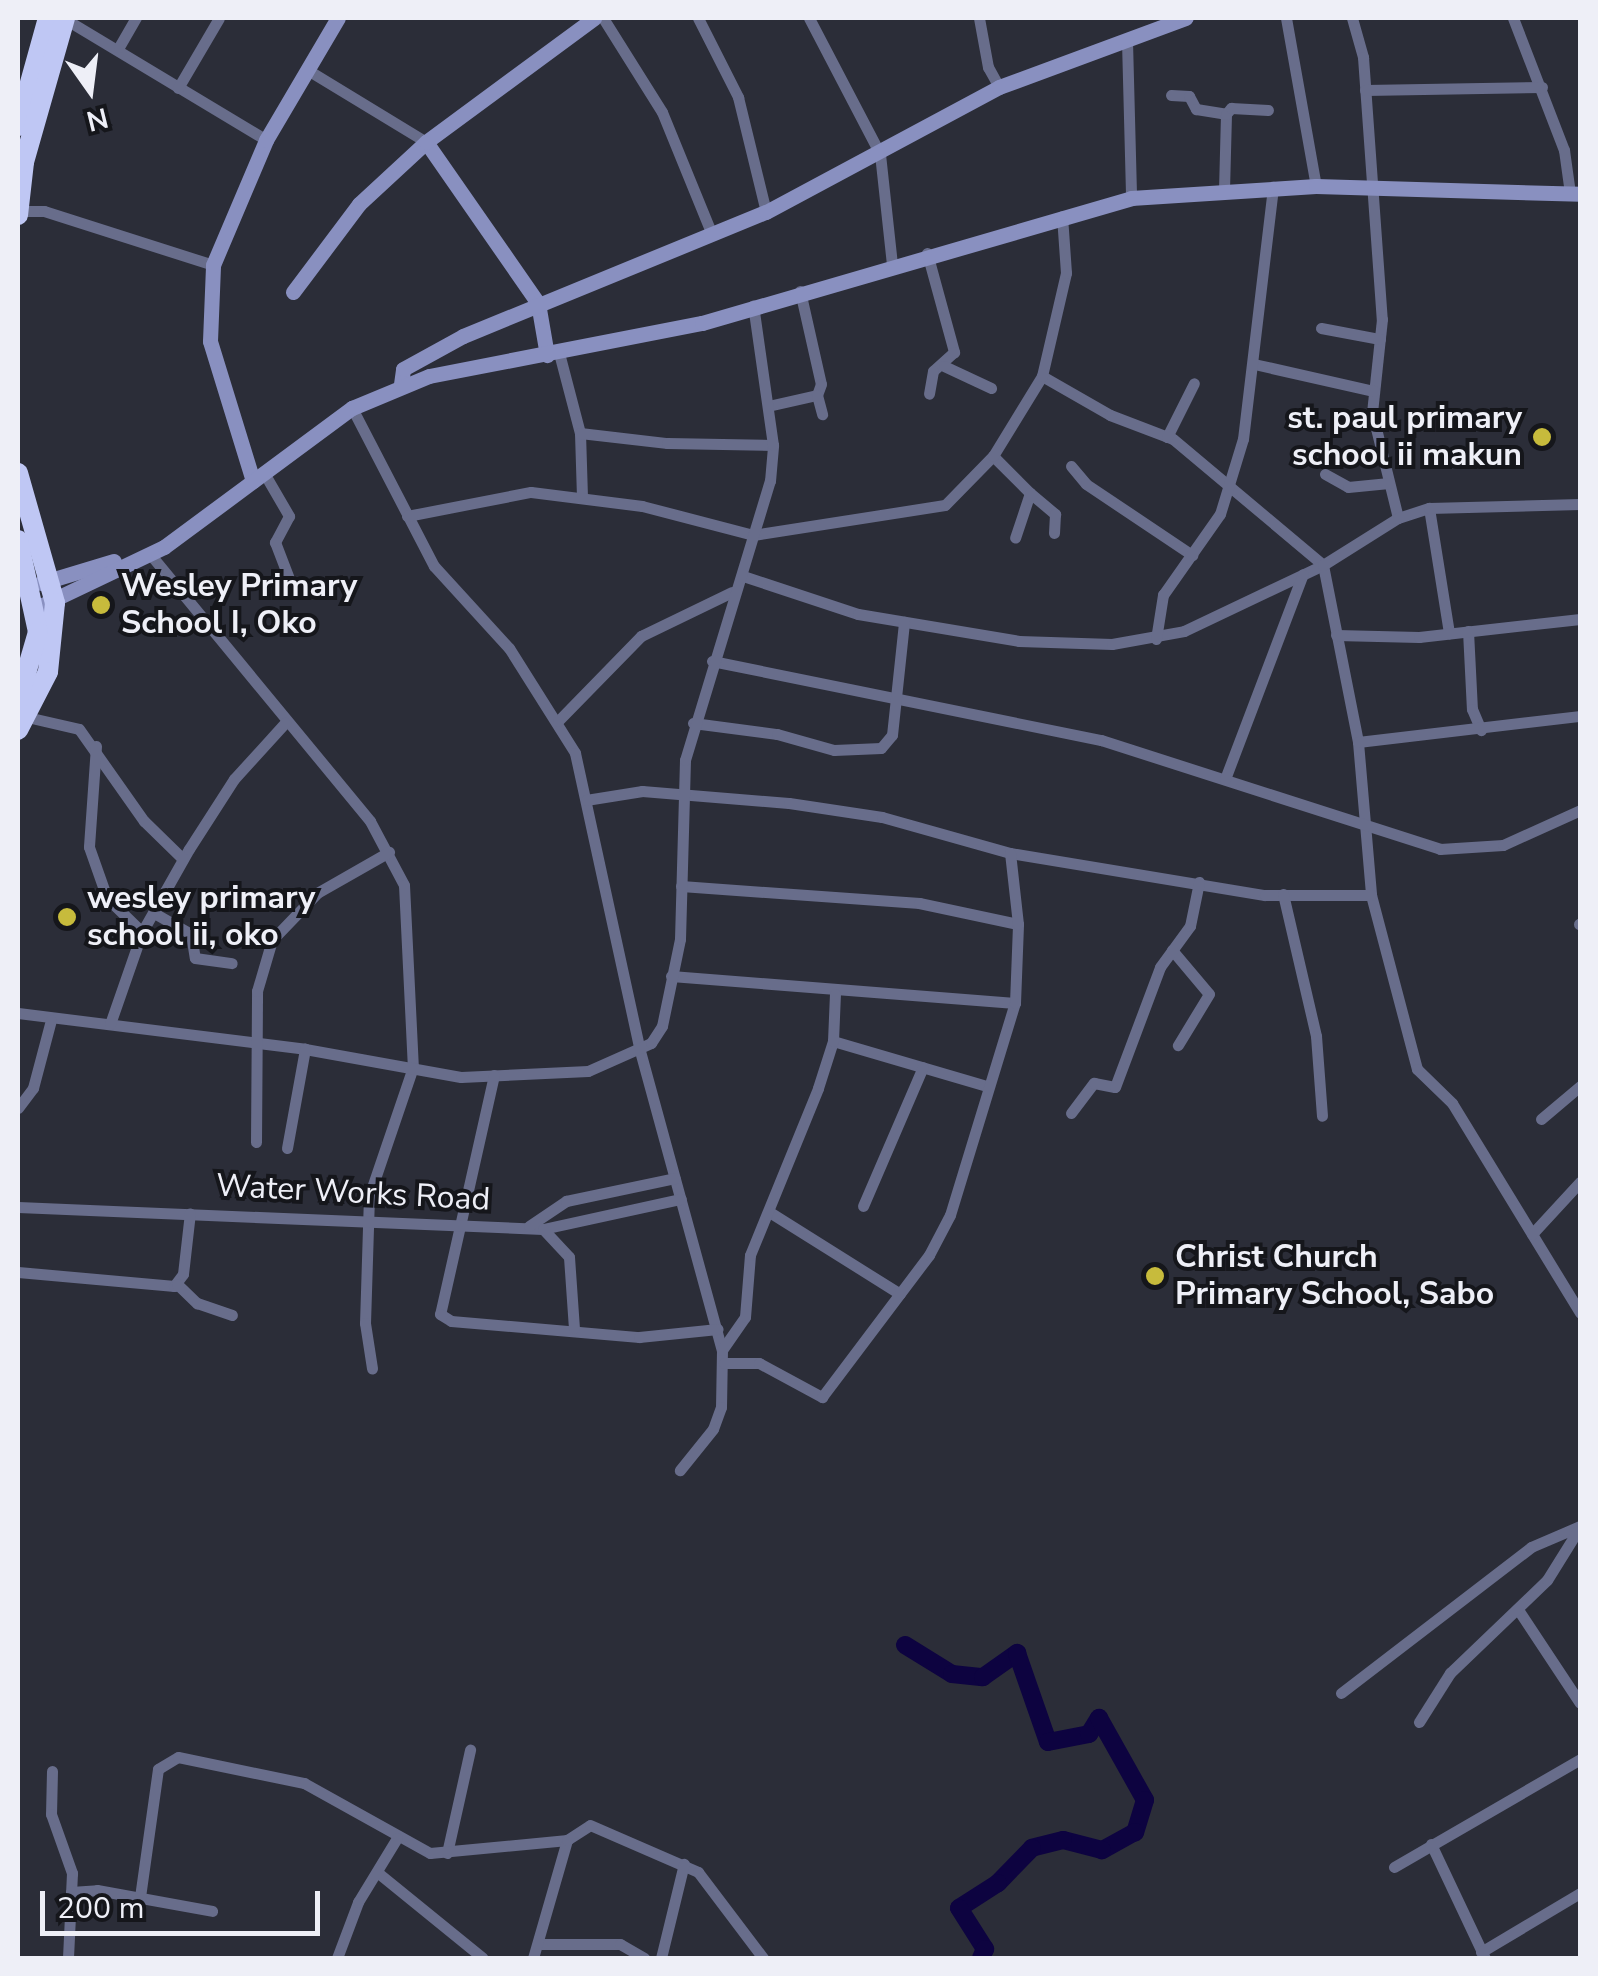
<!DOCTYPE html>
<html>
<head>
<meta charset="utf-8">
<style>
  body { margin:0 }
  #map { position:relative; width:1598px; height:1976px; overflow:hidden; background:#2b2d38; font-family:"Nunito Sans",sans-serif }
  div>[style] { position:absolute }
  [style*='--x'] { left:calc(var(--x)*1px); top:calc(var(--y)*1px); width:calc(var(--w)*1px); rotate:calc(var(--a)*1deg) }
  .river>* { height:18px; margin:-9px; padding:0 9px; transform-origin:9px; border-radius:9px; background:#0d0340 }
  .street>* { height:11px; margin:-5.5px; padding:0 5.5px; transform-origin:5.5px; border-radius:5.5px; background:#686d8b }
  .secondary>* { height:15px; margin:-7.5px; padding:0 7.5px; transform-origin:7.5px; border-radius:7.5px; background:#8990c0 }
  .highway>* { height:20px; margin:-10px; padding:0 10px; transform-origin:10px; border-radius:10px; background:#bfc7f4 }
  .dots>* { width:28px; height:28px; translate:-50% -50%; box-sizing:border-box; border:5px solid #15161b; border-radius:50% }
  span { translate:-50% -50%; white-space:nowrap; text-align:center; line-height:1.15; -webkit-text-stroke:8px #15161b; paint-order:stroke }
  .poi-label { font-size:32px; color:#eeeff7; font-weight:700 }
  .right { translate:-100% -50%; text-align:right }
  .left { translate:0 -50%; text-align:left }
  .street-label { font-size:32px; color:#eeeff7 }
  .frame { position:absolute; inset:0; border:20px solid #eeeff7; pointer-events:none }
  .north { position:absolute; left:40px; top:40px; width:100px; height:100px; -webkit-text-stroke:8px #15161b; paint-order:stroke; rotate:166deg; font-size:28px; font-weight:700; line-height:40px; text-align:center; color:#eeeff7 }
  .north::after { content:''; display:block; margin:auto; width:35px; height:45px; background:#eeeff7; clip-path:polygon(50% 0,100% 100%,50% 72%,0 100%) }
  .scale { position:absolute; left:40px; top:1891px; width:280px; height:45px; box-sizing:border-box; border:5px solid #eeeff7; border-top:0; padding-left:12px; font-size:30px; line-height:35px; white-space:nowrap; color:#eeeff7; -webkit-text-stroke:8px #15161b; paint-order:stroke }
</style>
</head>
<body>
<div id="map">
  <div class="river">
    <i style="--x:905;--y:1645;--w:55;--a:31.7"></i>
    <i style="--x:952;--y:1674;--w:31;--a:6"></i>
    <i style="--x:983;--y:1677;--w:42;--a:-35.2"></i>
    <i style="--x:1017;--y:1653;--w:94;--a:70.8"></i>
    <i style="--x:1048;--y:1742;--w:42;--a:-11"></i>
    <i style="--x:1089;--y:1734;--w:19;--a:-58"></i>
    <i style="--x:1099;--y:1718;--w:94;--a:60.7"></i>
    <i style="--x:1145;--y:1800;--w:34;--a:107"></i>
    <i style="--x:1135;--y:1832;--w:38;--a:151"></i>
    <i style="--x:1102;--y:1850;--w:40;--a:-165.6"></i>
    <i style="--x:1063;--y:1840;--w:32;--a:166"></i>
    <i style="--x:1032;--y:1848;--w:49;--a:134.2"></i>
    <i style="--x:998;--y:1883;--w:46;--a:147.3"></i>
    <i style="--x:959;--y:1908;--w:49;--a:57.6"></i>
    <i style="--x:985;--y:1949;--w:10;--a:114"></i>
  </div>
  <div class="street">
    <i style="--x:603;--y:18;--w:111;--a:57.9"></i>
    <i style="--x:662;--y:112;--w:130;--a:67.8"></i>
    <i style="--x:698;--y:18;--w:89;--a:63.1"></i>
    <i style="--x:738;--y:97;--w:118;--a:76.3"></i>
    <i style="--x:809;--y:18;--w:153;--a:62.4"></i>
    <i style="--x:880;--y:154;--w:111;--a:83.8"></i>
    <i style="--x:979;--y:18;--w:50;--a:79.6"></i>
    <i style="--x:988;--y:67;--w:23;--a:61"></i>
    <i style="--x:1286;--y:18;--w:171;--a:79.9"></i>
    <i style="--x:1352;--y:18;--w:41;--a:74.2"></i>
    <i style="--x:1363;--y:57;--w:263;--a:85.9"></i>
    <i style="--x:1382;--y:319;--w:94;--a:96.1"></i>
    <i style="--x:1372;--y:412;--w:109;--a:76.2"></i>
    <i style="--x:1513;--y:18;--w:142;--a:68.9"></i>
    <i style="--x:1564;--y:150;--w:43;--a:82.1"></i>
    <i style="--x:65;--y:19;--w:235;--a:31"></i>
    <i style="--x:1127;--y:41;--w:157;--a:88.5"></i>
    <i style="--x:119;--y:47;--w:34;--a:-60"></i>
    <i style="--x:311;--y:72;--w:135;--a:31.3"></i>
    <i style="--x:178;--y:88;--w:81;--a:-59.6"></i>
    <i style="--x:1365;--y:90;--w:177;--a:-1"></i>
    <i style="--x:1171;--y:95;--w:18;--a:3"></i>
    <i style="--x:1189;--y:96;--w:15;--a:62"></i>
    <i style="--x:1196;--y:109;--w:30;--a:9"></i>
    <i style="--x:1226;--y:114;--w:75;--a:91.5"></i>
    <i style="--x:1226;--y:114;--w:8;--a:-50"></i>
    <i style="--x:1231;--y:108;--w:37;--a:3"></i>
    <i style="--x:18;--y:211;--w:26;--a:0"></i>
    <i style="--x:44;--y:211;--w:177;--a:17.7"></i>
    <i style="--x:927;--y:253;--w:103;--a:74.7"></i>
    <i style="--x:954;--y:352;--w:28;--a:138"></i>
    <i style="--x:933;--y:371;--w:23;--a:100"></i>
    <i style="--x:800;--y:291;--w:95;--a:77.3"></i>
    <i style="--x:821;--y:384;--w:12;--a:110"></i>
    <i style="--x:1321;--y:328;--w:60;--a:10.6"></i>
    <i style="--x:559;--y:353;--w:83;--a:75.3"></i>
    <i style="--x:580;--y:433;--w:64;--a:88.2"></i>
    <i style="--x:1254;--y:364;--w:123;--a:12.7"></i>
    <i style="--x:944;--y:366;--w:52;--a:25.1"></i>
    <i style="--x:1042;--y:376;--w:78;--a:29.8"></i>
    <i style="--x:1110;--y:415;--w:67;--a:20.9"></i>
    <i style="--x:1173;--y:439;--w:196;--a:40"></i>
    <i style="--x:1323;--y:565;--w:180;--a:78.8"></i>
    <i style="--x:1358;--y:742;--w:154;--a:85.1"></i>
    <i style="--x:1371;--y:895;--w:180;--a:75.2"></i>
    <i style="--x:1417;--y:1069;--w:49;--a:44.2"></i>
    <i style="--x:1452;--y:1103;--w:246;--a:58.6"></i>
    <i style="--x:768;--y:406;--w:50;--a:-12.7"></i>
    <i style="--x:817;--y:395;--w:20;--a:75"></i>
    <i style="--x:352;--y:408;--w:178;--a:62.6"></i>
    <i style="--x:434;--y:566;--w:111;--a:47.6"></i>
    <i style="--x:509;--y:648;--w:124;--a:57.8"></i>
    <i style="--x:575;--y:753;--w:305;--a:77.7"></i>
    <i style="--x:640;--y:1051;--w:310;--a:74.7"></i>
    <i style="--x:722;--y:1350;--w:57;--a:91"></i>
    <i style="--x:721;--y:1407;--w:23;--a:110"></i>
    <i style="--x:713;--y:1429;--w:53;--a:128.8"></i>
    <i style="--x:580;--y:433;--w:88;--a:6.6"></i>
    <i style="--x:667;--y:443;--w:106;--a:1.1"></i>
    <i style="--x:1167;--y:437;--w:60;--a:-63.4"></i>
    <i style="--x:993;--y:456;--w:52;--a:45"></i>
    <i style="--x:1030;--y:493;--w:47;--a:108.4"></i>
    <i style="--x:1071;--y:466;--w:23;--a:50"></i>
    <i style="--x:1086;--y:484;--w:128;--a:33.8"></i>
    <i style="--x:264;--y:473;--w:50;--a:59.8"></i>
    <i style="--x:289;--y:516;--w:30;--a:118"></i>
    <i style="--x:275;--y:542;--w:39;--a:69"></i>
    <i style="--x:1325;--y:474;--w:26;--a:29"></i>
    <i style="--x:1348;--y:487;--w:41;--a:-5.6"></i>
    <i style="--x:1030;--y:493;--w:33;--a:40"></i>
    <i style="--x:1055;--y:514;--w:19;--a:93"></i>
    <i style="--x:1429;--y:508;--w:127;--a:80.9"></i>
    <i style="--x:407;--y:516;--w:126;--a:-11"></i>
    <i style="--x:531;--y:492;--w:112;--a:7.2"></i>
    <i style="--x:642;--y:506;--w:115;--a:14.6"></i>
    <i style="--x:753;--y:535;--w:194;--a:-8.9"></i>
    <i style="--x:945;--y:505;--w:69;--a:-45.6"></i>
    <i style="--x:993;--y:456;--w:94;--a:-58.5"></i>
    <i style="--x:1042;--y:376;--w:106;--a:-76.9"></i>
    <i style="--x:1066;--y:273;--w:57;--a:-94"></i>
    <i style="--x:150;--y:554;--w:346;--a:50.5"></i>
    <i style="--x:370;--y:821;--w:72;--a:62"></i>
    <i style="--x:404;--y:885;--w:182;--a:87.2"></i>
    <i style="--x:413;--y:1067;--w:136;--a:108.8"></i>
    <i style="--x:369;--y:1196;--w:127;--a:91.8"></i>
    <i style="--x:365;--y:1323;--w:46;--a:81.2"></i>
    <i style="--x:743;--y:576;--w:121;--a:18.3"></i>
    <i style="--x:858;--y:614;--w:163;--a:9.5"></i>
    <i style="--x:1019;--y:641;--w:93;--a:1.8"></i>
    <i style="--x:1112;--y:644;--w:73;--a:-10.2"></i>
    <i style="--x:1184;--y:631;--w:154;--a:-25.4"></i>
    <i style="--x:1323;--y:565;--w:89;--a:-32.1"></i>
    <i style="--x:1398;--y:518;--w:33;--a:-18"></i>
    <i style="--x:1429;--y:508;--w:151;--a:-1.5"></i>
    <i style="--x:1468;--y:631;--w:78;--a:87.1"></i>
    <i style="--x:1472;--y:709;--w:23;--a:67"></i>
    <i style="--x:1336;--y:635;--w:83;--a:1.4"></i>
    <i style="--x:1419;--y:637;--w:162;--a:-6.4"></i>
    <i style="--x:1156;--y:639;--w:45;--a:-81"></i>
    <i style="--x:1163;--y:595;--w:99;--a:-54.9"></i>
    <i style="--x:1220;--y:514;--w:78;--a:-73"></i>
    <i style="--x:1243;--y:439;--w:254;--a:-83.2"></i>
    <i style="--x:712;--y:661;--w:397;--a:11.5"></i>
    <i style="--x:1101;--y:740;--w:356;--a:17.8"></i>
    <i style="--x:1440;--y:849;--w:63;--a:-3.6"></i>
    <i style="--x:1503;--y:845;--w:85;--a:-24.4"></i>
    <i style="--x:27;--y:717;--w:53;--a:13"></i>
    <i style="--x:79;--y:729;--w:113;--a:54.8"></i>
    <i style="--x:144;--y:821;--w:54;--a:44.3"></i>
    <i style="--x:558;--y:721;--w:119;--a:-45.7"></i>
    <i style="--x:641;--y:636;--w:101;--a:-25.8"></i>
    <i style="--x:693;--y:723;--w:85;--a:7.5"></i>
    <i style="--x:777;--y:734;--w:59;--a:15.7"></i>
    <i style="--x:834;--y:750;--w:47;--a:-2.4"></i>
    <i style="--x:881;--y:748;--w:17;--a:-50"></i>
    <i style="--x:892;--y:735;--w:114;--a:-83.9"></i>
    <i style="--x:1358;--y:742;--w:224;--a:-6.7"></i>
    <i style="--x:96;--y:746;--w:101;--a:94"></i>
    <i style="--x:89;--y:847;--w:54;--a:70.6"></i>
    <i style="--x:107;--y:898;--w:49;--a:44.2"></i>
    <i style="--x:1225;--y:779;--w:219;--a:-69.2"></i>
    <i style="--x:586;--y:800;--w:57;--a:-9.1"></i>
    <i style="--x:642;--y:791;--w:147;--a:4.7"></i>
    <i style="--x:789;--y:803;--w:94;--a:8.6"></i>
    <i style="--x:882;--y:817;--w:133;--a:15.7"></i>
    <i style="--x:1010;--y:853;--w:258;--a:9.4"></i>
    <i style="--x:1265;--y:895;--w:106;--a:0"></i>
    <i style="--x:681;--y:886;--w:239;--a:4.1"></i>
    <i style="--x:919;--y:903;--w:101;--a:12"></i>
    <i style="--x:1283;--y:894;--w:146;--a:76.9"></i>
    <i style="--x:1316;--y:1036;--w:80;--a:85.7"></i>
    <i style="--x:154;--y:913;--w:43;--a:29.6"></i>
    <i style="--x:191;--y:934;--w:24;--a:81"></i>
    <i style="--x:195;--y:958;--w:37;--a:8"></i>
    <i style="--x:1579;--y:924;--w:1;--a:-45"></i>
    <i style="--x:1172;--y:950;--w:57;--a:49.9"></i>
    <i style="--x:1209;--y:994;--w:60;--a:121.3"></i>
    <i style="--x:671;--y:976;--w:345;--a:4.5"></i>
    <i style="--x:18;--y:1013;--w:289;--a:7.1"></i>
    <i style="--x:305;--y:1049;--w:158;--a:10.2"></i>
    <i style="--x:461;--y:1077;--w:127;--a:-2.7"></i>
    <i style="--x:588;--y:1071;--w:69;--a:-24"></i>
    <i style="--x:651;--y:1043;--w:20;--a:-57"></i>
    <i style="--x:662;--y:1026;--w:89;--a:-78.3"></i>
    <i style="--x:680;--y:939;--w:179;--a:-88.4"></i>
    <i style="--x:685;--y:760;--w:292;--a:-73.1"></i>
    <i style="--x:770;--y:481;--w:36;--a:-85"></i>
    <i style="--x:773;--y:445;--w:141;--a:-98.1"></i>
    <i style="--x:110;--y:1024;--w:97;--a:-70.8"></i>
    <i style="--x:142;--y:932;--w:95;--a:-60.5"></i>
    <i style="--x:189;--y:849;--w:83;--a:-57.3"></i>
    <i style="--x:234;--y:779;--w:76;--a:-47.7"></i>
    <i style="--x:833;--y:1041;--w:160;--a:16.3"></i>
    <i style="--x:494;--y:1075;--w:245;--a:102.7"></i>
    <i style="--x:440;--y:1314;--w:13;--a:32"></i>
    <i style="--x:451;--y:1321;--w:189;--a:4.9"></i>
    <i style="--x:639;--y:1337;--w:79;--a:-5.8"></i>
    <i style="--x:18;--y:1108;--w:25;--a:-53"></i>
    <i style="--x:33;--y:1088;--w:70;--a:-75.2"></i>
    <i style="--x:1071;--y:1113;--w:38;--a:-53"></i>
    <i style="--x:1094;--y:1083;--w:21;--a:11"></i>
    <i style="--x:1115;--y:1087;--w:128;--a:-69.4"></i>
    <i style="--x:1160;--y:967;--w:51;--a:-53.8"></i>
    <i style="--x:1190;--y:926;--w:45;--a:-78.4"></i>
    <i style="--x:1541;--y:1119;--w:51;--a:-40.2"></i>
    <i style="--x:256;--y:1142;--w:151;--a:-89.6"></i>
    <i style="--x:257;--y:991;--w:53;--a:-73.6"></i>
    <i style="--x:272;--y:940;--w:65;--a:-46.2"></i>
    <i style="--x:317;--y:893;--w:83;--a:-29.7"></i>
    <i style="--x:287;--y:1148;--w:101;--a:-79.7"></i>
    <i style="--x:863;--y:1206;--w:151;--a:-66.7"></i>
    <i style="--x:18;--y:1207;--w:525;--a:2.4"></i>
    <i style="--x:543;--y:1229;--w:141;--a:-12.3"></i>
    <i style="--x:771;--y:1213;--w:152;--a:32.1"></i>
    <i style="--x:529;--y:1226;--w:45;--a:-34"></i>
    <i style="--x:566;--y:1201;--w:111;--a:-11.9"></i>
    <i style="--x:543;--y:1229;--w:38;--a:47"></i>
    <i style="--x:569;--y:1257;--w:71;--a:86"></i>
    <i style="--x:1532;--y:1234;--w:71;--a:-47.3"></i>
    <i style="--x:18;--y:1272;--w:157;--a:5.1"></i>
    <i style="--x:174;--y:1286;--w:15;--a:-53"></i>
    <i style="--x:183;--y:1274;--w:61;--a:-83.5"></i>
    <i style="--x:177;--y:1284;--w:28;--a:44"></i>
    <i style="--x:197;--y:1303;--w:37;--a:19"></i>
    <i style="--x:722;--y:1350;--w:40;--a:-55.1"></i>
    <i style="--x:745;--y:1317;--w:62;--a:-85.4"></i>
    <i style="--x:750;--y:1255;--w:180;--a:-67.8"></i>
    <i style="--x:818;--y:1088;--w:49;--a:-72.3"></i>
    <i style="--x:833;--y:1041;--w:47;--a:-87.6"></i>
    <i style="--x:724;--y:1363;--w:35;--a:0"></i>
    <i style="--x:759;--y:1363;--w:72;--a:28.4"></i>
    <i style="--x:822;--y:1397;--w:178;--a:-53"></i>
    <i style="--x:929;--y:1255;--w:45;--a:-62.3"></i>
    <i style="--x:950;--y:1215;--w:222;--a:-73"></i>
    <i style="--x:1015;--y:1003;--w:79;--a:-87.8"></i>
    <i style="--x:1018;--y:924;--w:71;--a:-96.4"></i>
    <i style="--x:1519;--y:1611;--w:110;--a:56.5"></i>
    <i style="--x:1341;--y:1693;--w:240;--a:-37.5"></i>
    <i style="--x:1531;--y:1547;--w:53;--a:-23.2"></i>
    <i style="--x:1419;--y:1722;--w:58;--a:-57.7"></i>
    <i style="--x:1450;--y:1673;--w:134;--a:-43.8"></i>
    <i style="--x:1547;--y:1580;--w:62;--a:-58.1"></i>
    <i style="--x:52;--y:1771;--w:43;--a:91.3"></i>
    <i style="--x:51;--y:1814;--w:63;--a:70.4"></i>
    <i style="--x:72;--y:1873;--w:85;--a:92.7"></i>
    <i style="--x:1431;--y:1844;--w:126;--a:64.7"></i>
    <i style="--x:447;--y:1853;--w:106;--a:-77.4"></i>
    <i style="--x:1394;--y:1867;--w:215;--a:-30.1"></i>
    <i style="--x:377;--y:1872;--w:136;--a:39.1"></i>
    <i style="--x:71;--y:1892;--w:26;--a:-4"></i>
    <i style="--x:97;--y:1890;--w:117;--a:10.3"></i>
    <i style="--x:140;--y:1897;--w:129;--a:-82"></i>
    <i style="--x:158;--y:1769;--w:23;--a:-31"></i>
    <i style="--x:178;--y:1757;--w:129;--a:11.7"></i>
    <i style="--x:304;--y:1783;--w:144;--a:29.1"></i>
    <i style="--x:430;--y:1853;--w:138;--a:-5.4"></i>
    <i style="--x:540;--y:1944;--w:80;--a:0"></i>
    <i style="--x:620;--y:1944;--w:28;--a:30"></i>
    <i style="--x:1481;--y:1952;--w:115;--a:-30.8"></i>
    <i style="--x:337;--y:1958;--w:60;--a:-69.4"></i>
    <i style="--x:358;--y:1902;--w:75;--a:-58.6"></i>
    <i style="--x:533;--y:1958;--w:123;--a:-73.9"></i>
    <i style="--x:567;--y:1840;--w:27;--a:-33"></i>
    <i style="--x:590;--y:1825;--w:118;--a:23.5"></i>
    <i style="--x:698;--y:1872;--w:108;--a:52.9"></i>
    <i style="--x:661;--y:1958;--w:97;--a:-76.3"></i>
  </div>
  <div class="secondary">
    <i style="--x:426;--y:142;--w:196;--a:55.2"></i>
    <i style="--x:538;--y:303;--w:53;--a:80.2"></i>
    <i style="--x:293;--y:292;--w:110;--a:-53.1"></i>
    <i style="--x:359;--y:204;--w:91;--a:-42.8"></i>
    <i style="--x:426;--y:142;--w:209;--a:-36.4"></i>
    <i style="--x:401;--y:384;--w:15;--a:-82"></i>
    <i style="--x:403;--y:369;--w:68;--a:-28.8"></i>
    <i style="--x:463;--y:336;--w:327;--a:-22.3"></i>
    <i style="--x:766;--y:212;--w:264;--a:-28.2"></i>
    <i style="--x:999;--y:87;--w:199;--a:-20.3"></i>
    <i style="--x:253;--y:481;--w:146;--a:-107.1"></i>
    <i style="--x:210;--y:341;--w:76;--a:-87.7"></i>
    <i style="--x:213;--y:265;--w:136;--a:-67"></i>
    <i style="--x:266;--y:140;--w:142;--a:-59.5"></i>
    <i style="--x:41;--y:583;--w:76;--a:-16.8"></i>
    <i style="--x:34;--y:609;--w:144;--a:-25.5"></i>
    <i style="--x:164;--y:547;--w:234;--a:-36.5"></i>
    <i style="--x:352;--y:408;--w:83;--a:-22.6"></i>
    <i style="--x:429;--y:376;--w:278;--a:-11"></i>
    <i style="--x:702;--y:323;--w:447;--a:-16.2"></i>
    <i style="--x:1131;--y:198;--w:185;--a:-3.7"></i>
    <i style="--x:1316;--y:186;--w:264;--a:1.7"></i>
  </div>
  <div class="highway">
    <i style="--x:18;--y:126;--w:112;--a:-74.5"></i>
    <i style="--x:18;--y:215;--w:53;--a:-83.5"></i>
    <i style="--x:24;--y:162;--w:150;--a:-74.1"></i>
    <i style="--x:18;--y:473;--w:135;--a:74.1"></i>
    <i style="--x:55;--y:603;--w:69;--a:95.8"></i>
    <i style="--x:48;--y:672;--w:65;--a:117.3"></i>
    <i style="--x:18;--y:540;--w:94;--a:77.7"></i>
    <i style="--x:38;--y:632;--w:72;--a:106.2"></i>
  </div>
  <div class="dots">
    <i style="left:1542px;top:437px;background:#c7bb3c"></i>
    <i style="left:101px;top:605px;background:#c7bb3c"></i>
    <i style="left:67px;top:917px;background:#c7bb3c"></i>
    <i style="left:1155px;top:1276px;background:#c7bb3c"></i>
  </div>
  <div class="poi-label">
    <span class="right" style="left:1522px;top:437px">st. paul primary<br>school ii makun</span>
    <span class="left" style="left:121px;top:605px">Wesley Primary<br>School I, Oko</span>
    <span class="left" style="left:87px;top:917px">wesley primary<br>school ii, oko</span>
    <span class="left" style="left:1175px;top:1276px">Christ Church<br>Primary School, Sabo</span>
  </div>
  <div class="street-label">
    <span style="left:353px;top:1193px;rotate:3deg">Water Works Road</span>
  </div>
  <div class="frame"></div>
  <div class="north">N</div>
  <div class="scale">200 m</div>
</div>
</body>
</html>
